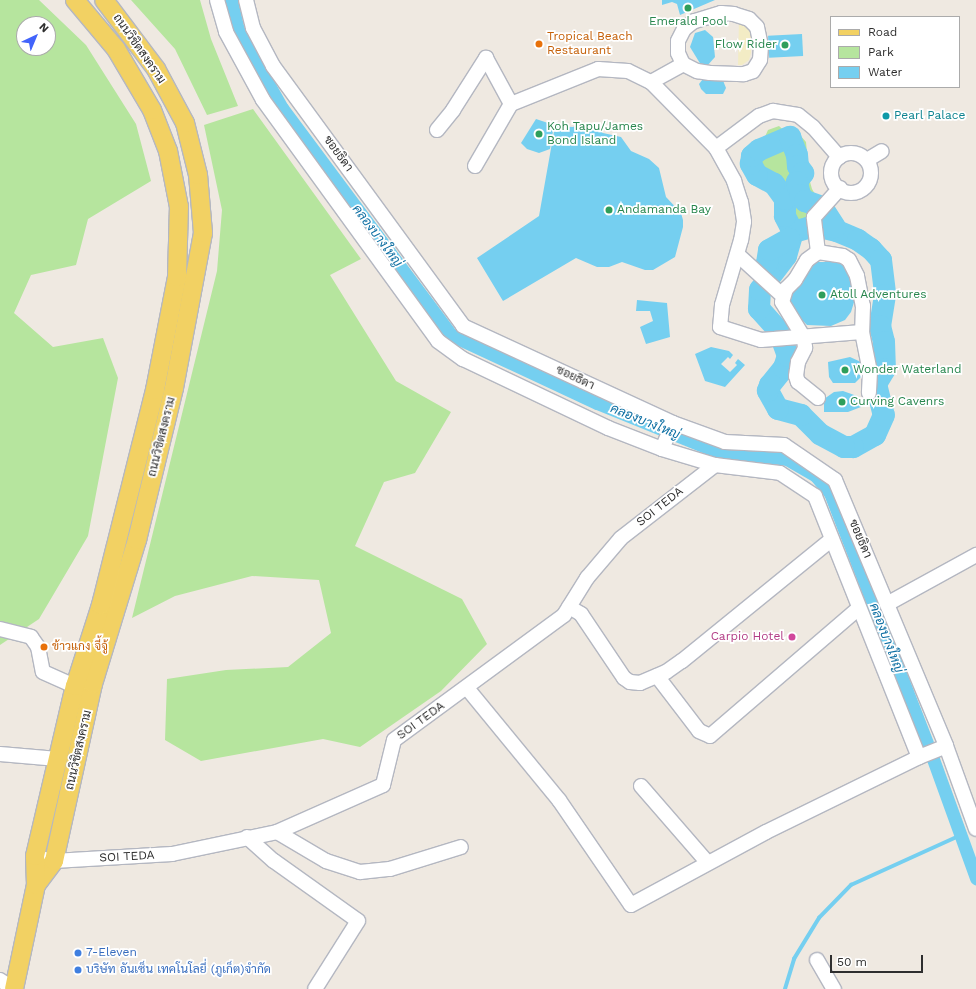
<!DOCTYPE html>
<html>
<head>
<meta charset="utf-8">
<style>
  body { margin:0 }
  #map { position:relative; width:976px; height:989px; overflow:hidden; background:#efe9e1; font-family:"Work Sans",Sarabun,sans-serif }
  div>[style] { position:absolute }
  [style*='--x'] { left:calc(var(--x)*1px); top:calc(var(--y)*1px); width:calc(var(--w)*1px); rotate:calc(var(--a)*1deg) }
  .green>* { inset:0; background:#b6e59e }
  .sand>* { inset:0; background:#f3ecc5 }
  .water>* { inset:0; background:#75cff0; transform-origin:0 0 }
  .stream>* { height:3.5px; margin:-1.75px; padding:0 1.75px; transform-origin:1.75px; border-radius:1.75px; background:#75cff0 }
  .canal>* { height:13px; margin:-6.5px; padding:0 6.5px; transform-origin:6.5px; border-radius:6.5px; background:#75cff0 }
  .river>* { height:22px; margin:-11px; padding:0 11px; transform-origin:11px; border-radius:11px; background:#75cff0 }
  .roads { filter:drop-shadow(1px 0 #b4b7c1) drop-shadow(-1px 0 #b4b7c1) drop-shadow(0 1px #b4b7c1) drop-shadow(0 -1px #b4b7c1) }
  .minor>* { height:14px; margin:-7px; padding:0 7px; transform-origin:7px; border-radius:7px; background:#fff }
  .minor>.ring { margin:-7px; padding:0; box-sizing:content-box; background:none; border:14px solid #fff; border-radius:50% }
  .major>* { height:18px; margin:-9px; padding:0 9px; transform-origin:9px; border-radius:9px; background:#f2d163 }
  .dots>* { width:11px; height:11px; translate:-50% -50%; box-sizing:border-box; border:2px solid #fff; border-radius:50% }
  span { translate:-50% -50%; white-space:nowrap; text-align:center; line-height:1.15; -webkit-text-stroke:3.5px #fff; paint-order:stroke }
  .leisure-label { font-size:12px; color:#27864d }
  .right { translate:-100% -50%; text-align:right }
  .left { translate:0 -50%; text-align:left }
  .food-label { font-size:12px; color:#c56008 }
  .street-label { font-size:12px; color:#2e2e2e }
  .culture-label { font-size:12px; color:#0d838f }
  .hotel-label { font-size:12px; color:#b23c85 }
  .shop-label { font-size:12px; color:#366cbe }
  .water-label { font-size:13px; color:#0d6fa3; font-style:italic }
  .legend { position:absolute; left:830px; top:16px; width:130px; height:72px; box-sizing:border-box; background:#fff; border:1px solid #ababab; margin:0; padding:5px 7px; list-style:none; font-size:12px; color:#2e2e2e }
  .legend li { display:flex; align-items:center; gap:8px; height:20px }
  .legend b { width:20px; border:1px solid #ababab }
  .north { position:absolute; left:16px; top:16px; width:40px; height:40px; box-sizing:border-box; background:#fff; border:1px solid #ababab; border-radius:50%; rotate:44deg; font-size:11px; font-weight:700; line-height:16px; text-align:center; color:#2e2e2e }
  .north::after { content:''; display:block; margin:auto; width:14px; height:18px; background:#4264fb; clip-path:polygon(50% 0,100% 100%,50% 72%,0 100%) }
  .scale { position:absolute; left:830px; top:955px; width:93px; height:18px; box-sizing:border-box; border:2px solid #2e2e2e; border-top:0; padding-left:5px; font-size:12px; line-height:14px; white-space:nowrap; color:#2e2e2e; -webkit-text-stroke:3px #fff; paint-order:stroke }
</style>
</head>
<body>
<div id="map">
  <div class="green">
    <i style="clip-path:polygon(evenodd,0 0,39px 0,86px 45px,136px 124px,151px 181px,88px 219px,76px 265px,31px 275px,14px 313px,53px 347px,103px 338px,118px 378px,88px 536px,39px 619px,0 645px,0 0,24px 24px,48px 24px,48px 48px,24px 48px,24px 24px)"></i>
    <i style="clip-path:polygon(131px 0,200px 0,211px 39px,238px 106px,207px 115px,175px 49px)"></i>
    <i style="clip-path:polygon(253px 109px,361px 259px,330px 275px,396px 381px,451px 412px,415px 473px,384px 482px,355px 546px,462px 599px,487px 644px,441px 691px,360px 747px,323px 739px,201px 761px,165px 740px,167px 679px,226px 670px,288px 667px,331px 633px,319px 580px,252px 576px,175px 596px,132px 618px,217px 271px,222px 210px,204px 125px)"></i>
    <i style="clip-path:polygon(779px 126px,790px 136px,800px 135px,806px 142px,808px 163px,803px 173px,809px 178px,812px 189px,837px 231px,808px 228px,793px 232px,785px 216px,785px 199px,779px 192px,761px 186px,754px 181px,742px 167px,744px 156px,759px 150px,768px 130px)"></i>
  </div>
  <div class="sand">
    <i style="clip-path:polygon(739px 19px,747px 23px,751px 31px,751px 53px,749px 60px,742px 65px,738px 65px)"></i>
  </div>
  <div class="water">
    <i style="clip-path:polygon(662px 0,715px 0,680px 15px,677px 4px,672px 2px,662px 5px)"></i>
    <i style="clip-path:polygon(705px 30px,713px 37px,715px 57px,707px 66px,701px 65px,690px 47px,695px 33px)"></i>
    <i style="left:802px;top:34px;width:22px;height:34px;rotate:87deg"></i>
    <i style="clip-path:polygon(722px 78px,726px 88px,723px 94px,706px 94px,701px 89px,699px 84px,703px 79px)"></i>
    <i style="clip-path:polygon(536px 119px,554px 125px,550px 149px,539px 153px,527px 149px,521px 143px)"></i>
    <i style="clip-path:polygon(581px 123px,592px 124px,603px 133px,621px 137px,631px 151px,649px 159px,659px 168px,666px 197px,681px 213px,683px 220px,683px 227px,675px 257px,653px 270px,645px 270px,622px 262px,609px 267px,597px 267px,576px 258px,503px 301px,477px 258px,539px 216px,555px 126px,573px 127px)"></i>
    <i style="clip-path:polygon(827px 259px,845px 265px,853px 284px,855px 299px,851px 312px,845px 320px,831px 326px,807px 325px,789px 307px,790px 290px,804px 269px,815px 262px,825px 262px)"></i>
    <i style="clip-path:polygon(637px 300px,667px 303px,670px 337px,646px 344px,640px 327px,653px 321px,650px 311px,636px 311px)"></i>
    <i style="clip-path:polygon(711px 347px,729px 351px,733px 355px,730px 359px,728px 357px,721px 364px,730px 372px,737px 365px,735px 363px,738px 359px,745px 365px,725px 387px,705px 381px,695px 354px)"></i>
    <i style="clip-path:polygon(850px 357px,861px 362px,862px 376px,855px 383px,833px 383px,829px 377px,828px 362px)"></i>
    <i style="clip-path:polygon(843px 391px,857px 396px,861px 407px,848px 412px,824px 412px,824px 399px,834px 392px)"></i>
  </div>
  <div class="stream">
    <i style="--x:785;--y:989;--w:31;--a:-73"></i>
    <i style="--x:794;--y:959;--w:48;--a:-58.6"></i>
    <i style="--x:819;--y:918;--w:46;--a:-45.9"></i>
    <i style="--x:851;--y:885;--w:121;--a:-24.4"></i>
  </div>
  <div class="canal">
    <i style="--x:231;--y:0;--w:31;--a:77"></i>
    <i style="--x:238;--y:30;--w:90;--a:60.6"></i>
    <i style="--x:282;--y:108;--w:283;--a:53.3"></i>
    <i style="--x:451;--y:335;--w:161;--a:25"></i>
    <i style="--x:597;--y:403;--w:128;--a:22"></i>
    <i style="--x:716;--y:451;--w:71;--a:6.4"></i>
    <i style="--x:787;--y:459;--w:32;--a:30"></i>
    <i style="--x:815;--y:475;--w:23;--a:50"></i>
    <i style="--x:830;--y:493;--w:285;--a:68.8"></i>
    <i style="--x:933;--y:759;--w:127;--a:70.1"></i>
  </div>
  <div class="river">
    <i style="--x:824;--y:228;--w:13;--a:13"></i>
    <i style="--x:837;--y:231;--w:23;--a:23"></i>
    <i style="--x:858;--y:240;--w:16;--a:35"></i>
    <i style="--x:871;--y:249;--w:15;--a:48"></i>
    <i style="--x:881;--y:260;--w:35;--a:83"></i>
    <i style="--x:885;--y:295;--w:31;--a:99"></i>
    <i style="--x:880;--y:326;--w:16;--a:76"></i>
    <i style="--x:884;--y:342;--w:27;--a:88"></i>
    <i style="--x:885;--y:369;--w:17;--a:121"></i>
    <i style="--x:876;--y:384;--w:32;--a:76"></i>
    <i style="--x:884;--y:415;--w:22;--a:114"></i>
    <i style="--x:875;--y:435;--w:25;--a:151"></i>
    <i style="--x:853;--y:447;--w:9;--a:180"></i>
    <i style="--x:844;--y:447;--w:27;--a:-152"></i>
    <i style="--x:820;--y:434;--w:27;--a:-135"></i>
    <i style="--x:801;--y:415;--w:24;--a:-165"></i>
    <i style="--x:778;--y:409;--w:21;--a:-119"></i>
    <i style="--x:768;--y:391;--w:6;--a:-72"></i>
    <i style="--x:770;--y:385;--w:22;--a:-51"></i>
    <i style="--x:784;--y:368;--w:13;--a:-72"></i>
    <i style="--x:788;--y:356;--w:27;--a:-110"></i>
    <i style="--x:779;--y:331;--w:30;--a:-132"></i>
    <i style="--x:759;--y:309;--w:19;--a:-87"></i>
    <i style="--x:760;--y:290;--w:43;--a:-52.6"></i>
    <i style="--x:786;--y:256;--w:25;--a:-74"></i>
    <i style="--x:793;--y:232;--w:16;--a:-15"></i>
    <i style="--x:808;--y:228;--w:16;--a:0"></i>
    <i style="--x:793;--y:232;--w:18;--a:-117"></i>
    <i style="--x:785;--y:216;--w:17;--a:-90"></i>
    <i style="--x:785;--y:199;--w:19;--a:-126"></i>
    <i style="--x:774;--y:184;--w:19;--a:-152"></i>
    <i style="--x:757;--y:175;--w:13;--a:-119"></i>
    <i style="--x:751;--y:164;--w:8;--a:-83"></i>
    <i style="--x:752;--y:156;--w:9;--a:-41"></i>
    <i style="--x:759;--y:150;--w:34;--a:-23"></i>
    <i style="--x:790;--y:137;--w:19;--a:69"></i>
    <i style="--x:797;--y:155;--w:11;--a:85"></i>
    <i style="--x:798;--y:166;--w:9;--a:54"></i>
    <i style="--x:803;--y:173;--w:11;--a:124"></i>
    <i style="--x:797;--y:182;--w:13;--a:77"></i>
    <i style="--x:800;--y:195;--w:8;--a:50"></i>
    <i style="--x:805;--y:201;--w:18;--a:19"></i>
    <i style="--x:822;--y:207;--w:24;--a:57"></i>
    <i style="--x:769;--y:277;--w:14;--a:-98"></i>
    <i style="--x:767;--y:263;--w:13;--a:-81"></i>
    <i style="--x:769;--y:250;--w:23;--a:-29"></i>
  </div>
  <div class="roads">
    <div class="minor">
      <i style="--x:217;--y:0;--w:33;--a:74"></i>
      <i style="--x:226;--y:32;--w:77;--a:61.4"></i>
      <i style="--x:263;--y:100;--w:298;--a:54"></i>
      <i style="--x:438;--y:341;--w:31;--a:36"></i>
      <i style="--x:463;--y:359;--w:161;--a:25.4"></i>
      <i style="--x:608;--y:428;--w:58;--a:21.3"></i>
      <i style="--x:662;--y:449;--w:55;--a:16.8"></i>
      <i style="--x:715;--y:465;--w:65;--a:7"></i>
      <i style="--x:780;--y:473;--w:42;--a:33.3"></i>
      <i style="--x:815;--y:496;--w:281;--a:68.3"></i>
      <i style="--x:246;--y:0;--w:29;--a:76"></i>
      <i style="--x:253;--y:28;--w:43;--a:62.2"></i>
      <i style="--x:273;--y:66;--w:322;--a:53.8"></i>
      <i style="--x:463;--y:326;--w:231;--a:24.8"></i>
      <i style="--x:673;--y:423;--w:55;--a:20.1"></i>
      <i style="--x:725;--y:442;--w:59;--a:2.9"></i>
      <i style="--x:784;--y:445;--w:62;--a:34.5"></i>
      <i style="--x:835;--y:480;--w:288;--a:67.3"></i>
      <i style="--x:946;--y:746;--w:88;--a:70.1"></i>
      <i style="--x:651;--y:82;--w:37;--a:-29"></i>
      <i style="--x:683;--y:64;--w:16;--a:27"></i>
      <i style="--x:697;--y:71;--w:13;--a:9"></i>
      <i style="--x:710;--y:73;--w:34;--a:2"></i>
      <i style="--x:744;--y:74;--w:9;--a:-18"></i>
      <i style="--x:753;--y:71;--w:13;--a:-58"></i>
      <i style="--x:760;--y:60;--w:14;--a:-86"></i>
      <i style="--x:761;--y:46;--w:19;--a:-102"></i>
      <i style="--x:757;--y:27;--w:11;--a:-135"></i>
      <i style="--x:749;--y:19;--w:16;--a:-162"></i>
      <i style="--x:734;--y:14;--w:13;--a:-176"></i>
      <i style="--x:721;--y:13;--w:28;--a:163"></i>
      <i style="--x:694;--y:21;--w:13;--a:141"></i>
      <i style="--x:684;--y:29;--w:13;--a:117"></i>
      <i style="--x:678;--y:41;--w:12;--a:90"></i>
      <i style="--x:678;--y:53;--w:12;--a:66"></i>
      <i style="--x:437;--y:130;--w:26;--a:-51"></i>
      <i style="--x:453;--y:110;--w:62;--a:-57.6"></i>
      <i style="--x:486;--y:58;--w:52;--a:61.5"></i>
      <i style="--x:511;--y:104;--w:94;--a:-21.9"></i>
      <i style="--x:598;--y:69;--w:30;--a:4"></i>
      <i style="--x:628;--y:71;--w:25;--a:26"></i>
      <i style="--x:651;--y:82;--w:93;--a:45.4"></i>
      <i style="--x:716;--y:148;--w:38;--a:61"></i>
      <i style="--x:734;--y:181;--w:22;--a:72"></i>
      <i style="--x:741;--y:202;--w:20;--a:81"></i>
      <i style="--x:744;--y:222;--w:18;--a:99"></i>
      <i style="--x:741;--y:240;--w:68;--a:106.3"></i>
      <i style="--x:722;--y:305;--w:22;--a:95"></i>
      <i style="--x:720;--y:327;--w:43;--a:17.6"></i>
      <i style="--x:761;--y:340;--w:101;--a:-4.5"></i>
      <i style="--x:716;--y:148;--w:54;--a:-36.7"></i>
      <i style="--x:759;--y:116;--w:15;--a:-20"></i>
      <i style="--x:773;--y:111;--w:25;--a:9"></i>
      <i style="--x:798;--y:115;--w:19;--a:39"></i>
      <i style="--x:813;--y:127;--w:40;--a:49"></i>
      <i class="ring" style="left:831px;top:153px;width:26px;height:26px"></i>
      <i style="--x:867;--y:160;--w:17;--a:-31"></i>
      <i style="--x:475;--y:166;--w:72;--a:-59.9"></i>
      <i style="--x:818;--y:252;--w:35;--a:-97"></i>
      <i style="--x:814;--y:217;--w:39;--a:-48"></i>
      <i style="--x:738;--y:255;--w:59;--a:42.3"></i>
      <i style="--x:818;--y:398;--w:26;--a:-141"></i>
      <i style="--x:798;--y:382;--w:6;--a:-108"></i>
      <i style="--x:796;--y:376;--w:14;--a:-82"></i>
      <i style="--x:798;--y:362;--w:16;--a:-63"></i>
      <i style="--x:805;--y:348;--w:10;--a:-96"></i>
      <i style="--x:804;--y:338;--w:42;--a:-121.4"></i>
      <i style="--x:782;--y:302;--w:14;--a:-73"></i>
      <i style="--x:786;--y:289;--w:13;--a:-45"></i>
      <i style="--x:795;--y:280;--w:23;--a:-59"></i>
      <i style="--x:807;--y:260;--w:14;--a:-36"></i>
      <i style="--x:818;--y:252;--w:25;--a:9"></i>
      <i style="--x:843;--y:256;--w:7;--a:34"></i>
      <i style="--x:849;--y:260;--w:18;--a:63"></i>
      <i style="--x:857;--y:276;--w:31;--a:79"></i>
      <i style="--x:863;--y:306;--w:26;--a:92"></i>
      <i style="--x:862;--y:332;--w:41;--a:78.7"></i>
      <i style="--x:870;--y:372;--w:21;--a:93"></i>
      <i style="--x:662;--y:449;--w:28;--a:-67"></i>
      <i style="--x:887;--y:604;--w:102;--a:-28.8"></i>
      <i style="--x:569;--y:607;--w:14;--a:30"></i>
      <i style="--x:581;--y:614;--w:77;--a:56.1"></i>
      <i style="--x:624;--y:678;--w:7;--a:34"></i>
      <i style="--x:630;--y:682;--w:10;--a:6"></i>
      <i style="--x:640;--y:683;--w:28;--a:-23"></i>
      <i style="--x:666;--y:672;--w:19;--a:-35"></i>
      <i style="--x:682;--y:661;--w:193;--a:-39.1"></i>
      <i style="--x:0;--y:629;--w:32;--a:14"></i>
      <i style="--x:31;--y:637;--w:12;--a:55"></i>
      <i style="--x:38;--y:647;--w:25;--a:79"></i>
      <i style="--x:43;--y:672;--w:35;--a:24"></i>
      <i style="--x:657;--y:676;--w:69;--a:52.6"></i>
      <i style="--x:699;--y:731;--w:12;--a:24"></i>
      <i style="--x:710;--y:736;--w:196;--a:-40.7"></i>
      <i style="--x:467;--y:688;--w:145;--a:50.6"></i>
      <i style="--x:559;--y:800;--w:127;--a:55.6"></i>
      <i style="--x:631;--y:905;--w:153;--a:-28.4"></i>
      <i style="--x:766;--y:832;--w:170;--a:-26.1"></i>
      <i style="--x:919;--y:757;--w:29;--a:-22"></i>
      <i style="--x:0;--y:754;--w:58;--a:4.9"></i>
      <i style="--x:641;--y:786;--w:102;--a:49"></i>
      <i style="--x:277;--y:832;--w:57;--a:30.6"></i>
      <i style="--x:326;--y:861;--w:36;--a:18"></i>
      <i style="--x:360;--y:872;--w:30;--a:-6"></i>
      <i style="--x:390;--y:869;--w:74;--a:-17.2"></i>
      <i style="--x:247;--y:837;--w:36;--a:42"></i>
      <i style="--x:274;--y:861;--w:103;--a:35.5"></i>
      <i style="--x:358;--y:921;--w:80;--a:122.3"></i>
      <i style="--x:45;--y:859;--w:9;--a:13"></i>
      <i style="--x:54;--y:861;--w:118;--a:-3.4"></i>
      <i style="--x:172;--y:854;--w:107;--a:-11.8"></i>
      <i style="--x:277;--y:832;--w:116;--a:-23.9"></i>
      <i style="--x:383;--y:785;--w:46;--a:-76.3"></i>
      <i style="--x:394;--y:740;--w:211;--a:-36.3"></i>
      <i style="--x:564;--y:615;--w:44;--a:-58.1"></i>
      <i style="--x:587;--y:578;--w:52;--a:-49.6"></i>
      <i style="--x:621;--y:538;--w:119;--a:-37.8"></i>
      <i style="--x:817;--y:960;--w:34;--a:60"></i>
      <i style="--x:0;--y:980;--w:17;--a:33"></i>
    </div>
    <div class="major">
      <i style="--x:36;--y:885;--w:30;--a:-53"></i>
      <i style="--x:54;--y:861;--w:181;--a:-77.6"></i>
      <i style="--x:93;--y:684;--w:151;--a:-73"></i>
      <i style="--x:137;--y:540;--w:156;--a:-76.3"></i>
      <i style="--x:174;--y:388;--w:158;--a:-79.4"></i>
      <i style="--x:203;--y:233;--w:58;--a:-94.9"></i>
      <i style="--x:198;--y:175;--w:54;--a:-104"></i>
      <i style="--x:185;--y:123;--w:61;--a:-118.2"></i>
      <i style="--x:156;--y:69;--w:86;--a:-127"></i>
      <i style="--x:14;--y:989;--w:106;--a:-78.1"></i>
      <i style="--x:36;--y:885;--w:29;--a:-92"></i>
      <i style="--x:35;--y:856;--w:175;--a:-76.8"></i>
      <i style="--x:75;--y:686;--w:85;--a:-72.2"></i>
      <i style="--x:101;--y:605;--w:222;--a:-75.9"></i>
      <i style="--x:155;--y:390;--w:115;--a:-79"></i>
      <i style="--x:177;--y:277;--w:70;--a:-88.4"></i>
      <i style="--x:179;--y:207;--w:57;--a:-101.1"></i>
      <i style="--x:168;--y:151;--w:44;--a:-111.3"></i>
      <i style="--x:152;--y:110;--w:71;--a:-120.5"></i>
      <i style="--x:116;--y:49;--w:64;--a:-129.9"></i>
    </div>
  </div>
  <div class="dots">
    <i style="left:688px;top:8px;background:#2e9e5b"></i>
    <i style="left:539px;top:44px;background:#e8710a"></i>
    <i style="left:785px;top:45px;background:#2e9e5b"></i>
    <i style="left:886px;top:116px;background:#0f9aa8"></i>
    <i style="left:539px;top:134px;background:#2e9e5b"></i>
    <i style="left:609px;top:210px;background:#2e9e5b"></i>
    <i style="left:822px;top:295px;background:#2e9e5b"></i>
    <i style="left:845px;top:370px;background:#2e9e5b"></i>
    <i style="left:842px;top:402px;background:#2e9e5b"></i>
    <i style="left:792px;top:637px;background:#d1479c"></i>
    <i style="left:44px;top:647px;background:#e8710a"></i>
    <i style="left:78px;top:953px;background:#3f7fe0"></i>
    <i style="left:78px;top:970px;background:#3f7fe0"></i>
  </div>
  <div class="leisure-label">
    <span style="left:688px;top:22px">Emerald Pool</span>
    <span class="right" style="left:777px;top:45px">Flow Rider</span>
    <span class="left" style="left:547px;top:134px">Koh Tapu/James<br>Bond Island</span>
    <span class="left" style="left:617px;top:210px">Andamanda Bay</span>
    <span class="left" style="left:830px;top:295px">Atoll Adventures</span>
    <span class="left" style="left:853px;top:370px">Wonder Waterland</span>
    <span class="left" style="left:850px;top:402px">Curving Cavenrs</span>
  </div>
  <div class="food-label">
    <span class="left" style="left:547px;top:44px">Tropical Beach<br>Restaurant</span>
    <span class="left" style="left:52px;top:647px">ข้าวแกง จี้จู้</span>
  </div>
  <div class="street-label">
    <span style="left:139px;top:49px;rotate:55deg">ถนนวิชิตสงคราม</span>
    <span style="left:338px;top:154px;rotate:54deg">ซอยธิดา</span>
    <span style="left:575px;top:378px;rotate:25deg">ซอยธิดา</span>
    <span style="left:162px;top:437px;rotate:-76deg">ถนนวิชิตสงคราม</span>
    <span style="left:660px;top:507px;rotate:-38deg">SOI TEDA</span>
    <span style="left:860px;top:539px;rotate:67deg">ซอยธิดา</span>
    <span style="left:421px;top:721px;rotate:-36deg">SOI TEDA</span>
    <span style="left:79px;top:750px;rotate:-77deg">ถนนวิชิตสงคราม</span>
    <span style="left:127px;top:857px;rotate:-3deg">SOI TEDA</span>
  </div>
  <div class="culture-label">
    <span class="left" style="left:894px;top:116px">Pearl Palace</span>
  </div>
  <div class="hotel-label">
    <span class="right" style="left:784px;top:637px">Carpio Hotel</span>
  </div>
  <div class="shop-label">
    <span class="left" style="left:86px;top:953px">7-Eleven</span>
    <span class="left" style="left:86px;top:970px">บริษัท อันเซ็น เทคโนโลยี่ (ภูเก็ต)จำกัด</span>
  </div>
  <div class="water-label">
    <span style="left:377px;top:236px;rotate:53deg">คลองบางใหญ่</span>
    <span style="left:645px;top:422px;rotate:22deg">คลองบางใหญ่</span>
    <span style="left:886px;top:638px;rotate:69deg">คลองบางใหญ่</span>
  </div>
  <ul class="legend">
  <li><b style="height:5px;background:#f2d163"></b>Road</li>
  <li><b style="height:11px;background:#b6e59e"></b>Park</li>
  <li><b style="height:11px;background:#75cff0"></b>Water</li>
  </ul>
  <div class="north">N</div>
  <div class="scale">50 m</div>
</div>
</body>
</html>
